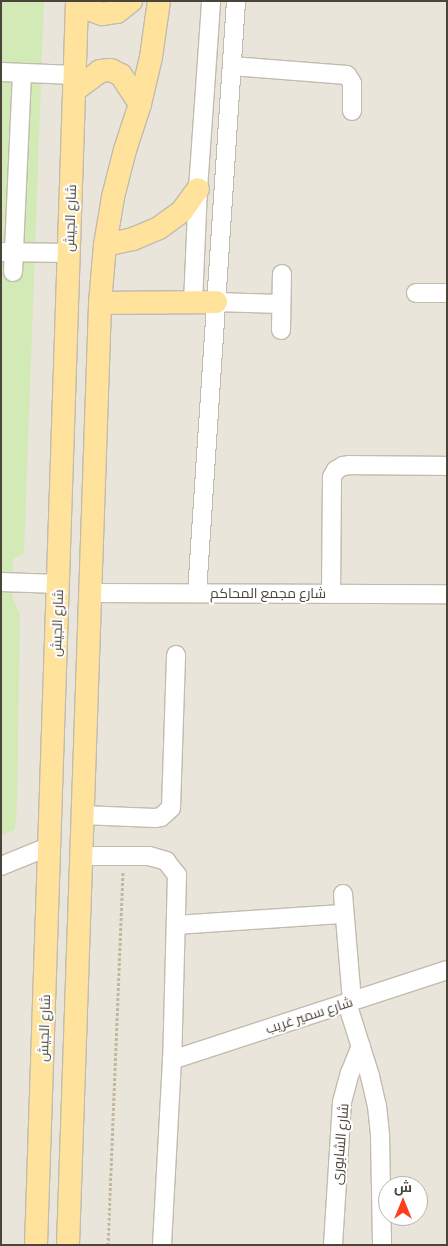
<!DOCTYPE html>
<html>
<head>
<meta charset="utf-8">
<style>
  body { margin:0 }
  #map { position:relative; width:448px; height:1246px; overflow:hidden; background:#f6f3ec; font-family:Barlow,Cairo,sans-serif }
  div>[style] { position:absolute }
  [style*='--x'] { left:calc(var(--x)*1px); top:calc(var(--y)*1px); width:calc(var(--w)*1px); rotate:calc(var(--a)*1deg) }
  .residential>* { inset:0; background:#eae5da }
  .green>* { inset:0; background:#d2eab5 }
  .path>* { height:3px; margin-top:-1.5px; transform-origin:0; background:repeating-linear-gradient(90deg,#c4b79f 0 2.5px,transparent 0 5px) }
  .roads { filter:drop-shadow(1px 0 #c2bbae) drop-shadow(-1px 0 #c2bbae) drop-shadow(0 1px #c2bbae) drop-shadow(0 -1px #c2bbae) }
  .minor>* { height:18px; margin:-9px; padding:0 9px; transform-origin:9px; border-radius:9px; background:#fff }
  .major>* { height:22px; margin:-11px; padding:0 11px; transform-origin:11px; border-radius:11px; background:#ffe39c }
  span { translate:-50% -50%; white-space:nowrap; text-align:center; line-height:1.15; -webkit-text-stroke:4px #fff; paint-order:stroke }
  .street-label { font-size:14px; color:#4b4439 }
  .frame { position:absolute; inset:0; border:2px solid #4b4439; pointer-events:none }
  .north { position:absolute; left:378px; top:1176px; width:50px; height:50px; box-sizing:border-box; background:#fff; border:1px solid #b7b4b0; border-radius:50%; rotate:0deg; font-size:14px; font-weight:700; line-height:20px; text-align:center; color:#4b4439 }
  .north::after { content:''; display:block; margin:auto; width:18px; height:22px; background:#fc3f1d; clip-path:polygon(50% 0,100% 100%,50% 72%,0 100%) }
</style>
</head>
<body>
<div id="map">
  <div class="residential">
    <i style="clip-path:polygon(evenodd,1px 1px,447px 1px,447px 1245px,1px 1245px,1px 1px,388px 1186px,418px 1186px,418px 1216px,388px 1216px,388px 1186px)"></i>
  </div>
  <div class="green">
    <i style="clip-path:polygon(1px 1px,44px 1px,24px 553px,13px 559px,12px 596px,20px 615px,17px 803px,15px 830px,1px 835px)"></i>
  </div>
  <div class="path">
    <i style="--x:108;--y:1245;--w:374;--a:-87.7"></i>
  </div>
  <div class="roads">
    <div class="minor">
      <i style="--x:232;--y:66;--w:115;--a:4.5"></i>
      <i style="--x:347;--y:75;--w:9;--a:58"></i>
      <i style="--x:352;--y:83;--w:28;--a:90"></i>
      <i style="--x:1;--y:72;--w:74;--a:2.3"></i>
      <i style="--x:1;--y:252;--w:68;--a:0.8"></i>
      <i style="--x:13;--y:272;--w:199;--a:-87.4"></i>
      <i style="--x:416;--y:293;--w:31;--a:0"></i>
      <i style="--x:216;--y:302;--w:65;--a:1.8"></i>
      <i style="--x:193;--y:303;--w:114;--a:-87.5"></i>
      <i style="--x:198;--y:189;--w:188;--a:-86"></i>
      <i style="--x:281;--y:330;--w:56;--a:-89"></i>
      <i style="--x:1;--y:582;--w:58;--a:2"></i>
      <i style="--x:89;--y:593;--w:358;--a:0.2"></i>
      <i style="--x:197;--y:593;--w:593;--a:-86.23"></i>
      <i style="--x:331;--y:594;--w:117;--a:-89.5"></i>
      <i style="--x:332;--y:477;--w:8;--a:-60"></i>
      <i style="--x:336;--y:470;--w:8;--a:-30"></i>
      <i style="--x:343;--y:466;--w:7;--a:-8"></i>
      <i style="--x:350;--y:465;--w:97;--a:0.6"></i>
      <i style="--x:82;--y:815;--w:73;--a:2.4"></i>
      <i style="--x:155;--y:818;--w:6;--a:-9"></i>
      <i style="--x:161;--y:817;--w:13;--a:-42"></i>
      <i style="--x:171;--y:808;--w:153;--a:-88.1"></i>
      <i style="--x:80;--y:856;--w:69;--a:0"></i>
      <i style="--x:149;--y:856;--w:18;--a:16"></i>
      <i style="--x:166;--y:861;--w:18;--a:52"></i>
      <i style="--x:177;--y:875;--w:185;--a:91.5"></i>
      <i style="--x:172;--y:1060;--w:185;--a:93.1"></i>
      <i style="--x:1;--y:866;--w:53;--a:-22.2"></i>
      <i style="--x:343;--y:894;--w:107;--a:85.2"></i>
      <i style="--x:177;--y:925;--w:167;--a:-3.8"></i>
      <i style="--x:347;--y:1003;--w:77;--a:72.5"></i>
      <i style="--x:370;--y:1076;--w:31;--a:77"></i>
      <i style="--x:377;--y:1106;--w:31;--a:84"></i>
      <i style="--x:380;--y:1137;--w:108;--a:88.9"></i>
      <i style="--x:172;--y:1060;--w:289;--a:-18.1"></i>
      <i style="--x:333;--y:1245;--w:143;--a:-86.4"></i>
      <i style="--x:342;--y:1102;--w:30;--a:-75"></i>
      <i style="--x:350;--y:1073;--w:29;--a:-68"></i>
    </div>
    <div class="major">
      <i style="--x:80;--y:1;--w:11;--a:45"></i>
      <i style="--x:88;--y:9;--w:15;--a:20"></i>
      <i style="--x:102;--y:14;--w:15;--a:-8"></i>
      <i style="--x:117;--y:12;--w:18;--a:-38"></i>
      <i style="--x:75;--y:90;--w:31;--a:-37"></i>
      <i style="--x:100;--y:71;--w:11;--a:-5"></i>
      <i style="--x:111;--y:70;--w:11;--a:27"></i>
      <i style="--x:121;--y:75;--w:35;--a:57"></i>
      <i style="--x:105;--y:245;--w:29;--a:-12"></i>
      <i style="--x:133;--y:239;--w:28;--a:-23"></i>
      <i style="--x:159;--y:228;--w:29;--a:-36"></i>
      <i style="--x:182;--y:211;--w:27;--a:-54"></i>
      <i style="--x:100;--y:303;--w:116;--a:-0.5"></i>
      <i style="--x:36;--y:1245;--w:1245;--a:-88.11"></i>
      <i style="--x:68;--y:1245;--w:943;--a:-88.05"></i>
      <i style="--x:100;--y:303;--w:58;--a:-85.1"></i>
      <i style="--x:105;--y:245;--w:49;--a:-80.5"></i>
      <i style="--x:113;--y:197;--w:49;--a:-75.7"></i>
      <i style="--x:125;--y:150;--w:48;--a:-71.9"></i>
      <i style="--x:140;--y:104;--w:48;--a:-76.8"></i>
      <i style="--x:151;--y:57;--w:57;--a:-81.9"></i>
    </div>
  </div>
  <div class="street-label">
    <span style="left:70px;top:218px;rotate:-88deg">شارع الجيش</span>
    <span style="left:268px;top:593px">شارع مجمع المحاكم</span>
    <span style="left:57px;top:623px;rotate:-88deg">شارع الجيش</span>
    <span style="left:309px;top:1015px;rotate:-18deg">شارع سمير غريب</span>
    <span style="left:44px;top:1028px;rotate:-88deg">شارع الجيش</span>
    <span style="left:340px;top:1144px;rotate:-85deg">شارع الشابورى</span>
  </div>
  <div class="frame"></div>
  <div class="north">ش</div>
</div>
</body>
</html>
